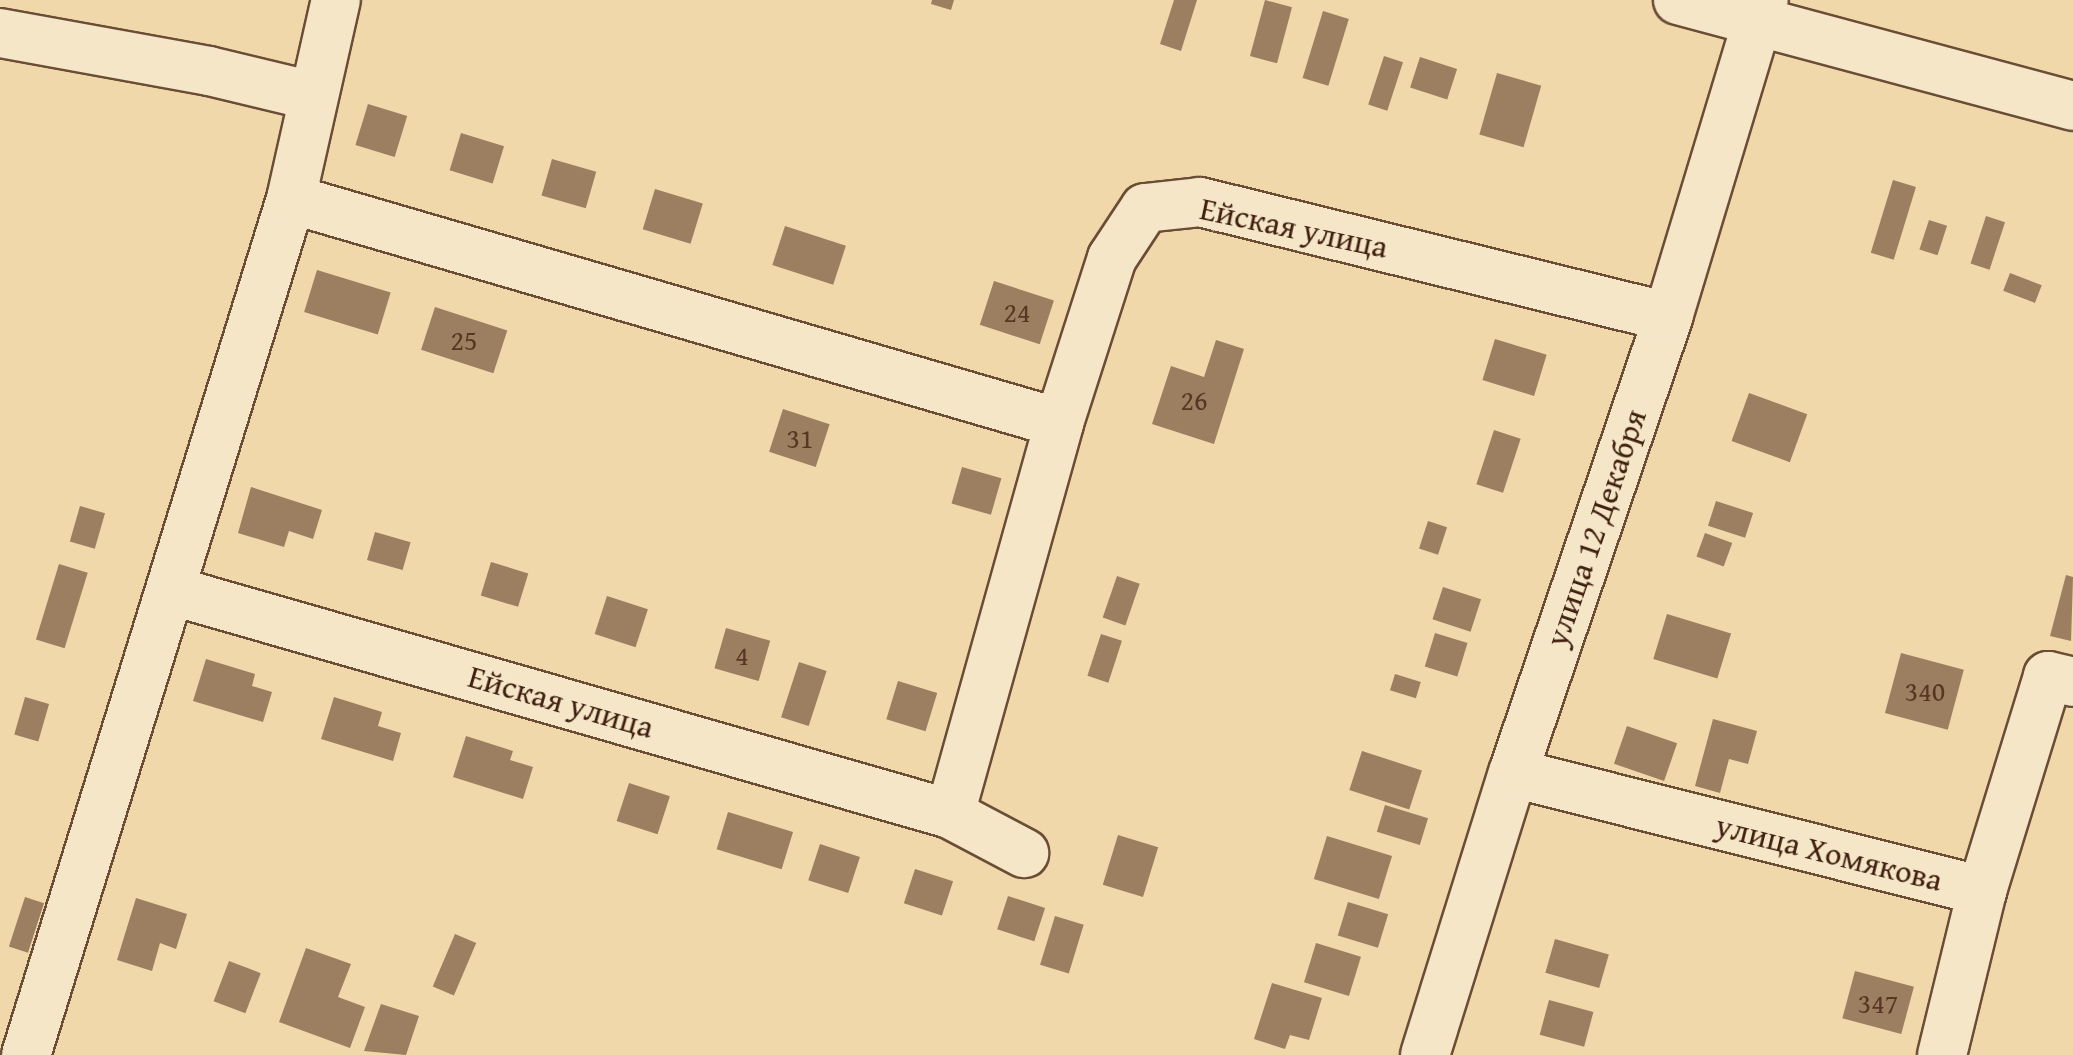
<!DOCTYPE html>
<html>
<head>
<meta charset="utf-8">
<style>
  body { margin:0 }
  #map { position:relative; width:2073px; height:1055px; overflow:hidden; background:#f0d8aa; font-family:"Gentium Book Plus",serif }
  div>[style] { position:absolute }
  [style*='--x'] { left:calc(var(--x)*1px); top:calc(var(--y)*1px); width:calc(var(--w)*1px); rotate:calc(var(--a)*1deg) }
  .building>* { inset:0; background:#9b7f60; transform-origin:0 0 }
  .roads { filter:drop-shadow(2px 0 #6b4d36) drop-shadow(-2px 0 #6b4d36) drop-shadow(0 2px #6b4d36) drop-shadow(0 -2px #6b4d36) }
  .minor>* { height:48px; margin:-24px; padding:0 24px; transform-origin:24px; border-radius:24px; background:#f5e6c8 }
  span { translate:-50% -50%; white-space:nowrap; text-align:center; line-height:1.15; -webkit-text-stroke:8px #f5e6c8; paint-order:stroke }
  .number-label { font-size:28px; color:#563723 }
  .number-label span { -webkit-text-stroke-width:0 }
  .street-label { font-size:32px; color:#3f1f0f }
</style>
</head>
<body>
<div id="map">
  <div class="building">
    <i style="clip-path:polygon(932px 0,954px 0,951px 10px,931px 4px)"></i>
    <i style="clip-path:polygon(1174px 0,1197px 0,1181px 51px,1160px 44px)"></i>
    <i style="left:1265px;top:0;width:28px;height:58px;rotate:15deg"></i>
    <i style="left:1323px;top:11px;width:27px;height:70px;rotate:17deg"></i>
    <i style="left:1384px;top:56px;width:20px;height:51px;rotate:18deg"></i>
    <i style="left:1420px;top:57px;width:39px;height:32px;rotate:18deg"></i>
    <i style="left:1497px;top:73px;width:46px;height:64px;rotate:16deg"></i>
    <i style="left:368px;top:104px;width:41px;height:43px;rotate:17deg"></i>
    <i style="left:461px;top:133px;width:45px;height:39px;rotate:17deg"></i>
    <i style="left:552px;top:159px;width:46px;height:38px;rotate:16deg"></i>
    <i style="left:1893px;top:180px;width:24px;height:76px;rotate:17deg"></i>
    <i style="left:655px;top:189px;width:50px;height:42px;rotate:17deg"></i>
    <i style="left:1986px;top:216px;width:20px;height:50px;rotate:18deg"></i>
    <i style="left:1929px;top:220px;width:19px;height:31px;rotate:18deg"></i>
    <i style="left:785px;top:226px;width:64px;height:41px;rotate:18deg"></i>
    <i style="left:317px;top:270px;width:77px;height:44px;rotate:17deg"></i>
    <i style="left:2010px;top:273px;width:34px;height:19px;rotate:21deg"></i>
    <i style="left:994px;top:281px;width:63px;height:46px;rotate:18deg"></i>
    <i style="left:435px;top:307px;width:76px;height:45px;rotate:18deg"></i>
    <i style="left:1495px;top:339px;width:54px;height:43px;rotate:17deg"></i>
    <i style="clip-path:polygon(1216px 340px,1244px 349px,1214px 444px,1152px 424px,1171px 366px,1204px 377px)"></i>
    <i style="left:1749px;top:393px;width:62px;height:51px;rotate:20deg"></i>
    <i style="left:783px;top:409px;width:49px;height:45px;rotate:18deg"></i>
    <i style="left:1494px;top:430px;width:28px;height:57px;rotate:18deg"></i>
    <i style="left:962px;top:467px;width:41px;height:38px;rotate:16deg"></i>
    <i style="clip-path:polygon(251px 487px,322px 510px,313px 539px,289px 531px,284px 547px,238px 533px)"></i>
    <i style="left:1716px;top:501px;width:39px;height:26px;rotate:18deg"></i>
    <i style="left:80px;top:506px;width:26px;height:37px;rotate:16deg"></i>
    <i style="left:1428px;top:521px;width:20px;height:29px;rotate:18deg"></i>
    <i style="left:375px;top:532px;width:37px;height:29px;rotate:16deg"></i>
    <i style="left:1705px;top:533px;width:29px;height:25px;rotate:20deg"></i>
    <i style="left:491px;top:562px;width:39px;height:35px;rotate:17deg"></i>
    <i style="left:59px;top:564px;width:30px;height:79px;rotate:17deg"></i>
    <i style="clip-path:polygon(2066px 575px,2073px 577px,2071px 641px,2050px 636px)"></i>
    <i style="left:1117px;top:576px;width:24px;height:44px;rotate:19deg"></i>
    <i style="left:1443px;top:587px;width:40px;height:34px;rotate:18deg"></i>
    <i style="left:607px;top:596px;width:43px;height:40px;rotate:18deg"></i>
    <i style="left:1667px;top:614px;width:67px;height:47px;rotate:17deg"></i>
    <i style="left:726px;top:628px;width:46px;height:42px;rotate:16deg"></i>
    <i style="left:1435px;top:633px;width:34px;height:35px;rotate:17deg"></i>
    <i style="left:1101px;top:634px;width:22px;height:44px;rotate:18deg"></i>
    <i style="left:1901px;top:653px;width:65px;height:62px;rotate:15deg"></i>
    <i style="clip-path:polygon(206px 659px,255px 674px,252px 686px,272px 692px,263px 722px,193px 701px)"></i>
    <i style="left:799px;top:662px;width:29px;height:58px;rotate:18deg"></i>
    <i style="left:1395px;top:674px;width:27px;height:17px;rotate:17deg"></i>
    <i style="left:898px;top:681px;width:41px;height:40px;rotate:17deg"></i>
    <i style="left:25px;top:697px;width:25px;height:39px;rotate:16deg"></i>
    <i style="clip-path:polygon(334px 697px,382px 712px,378px 726px,401px 733px,393px 761px,321px 739px)"></i>
    <i style="clip-path:polygon(1713px 719px,1757px 731px,1748px 764px,1729px 759px,1720px 793px,1695px 786px)"></i>
    <i style="left:1627px;top:726px;width:53px;height:40px;rotate:19deg"></i>
    <i style="clip-path:polygon(466px 736px,513px 751px,510px 760px,533px 767px,523px 799px,453px 777px)"></i>
    <i style="left:1362px;top:751px;width:63px;height:41px;rotate:18deg"></i>
    <i style="left:629px;top:783px;width:43px;height:40px;rotate:18deg"></i>
    <i style="left:1385px;top:805px;width:45px;height:28px;rotate:17deg"></i>
    <i style="left:728px;top:812px;width:68px;height:39px;rotate:17deg"></i>
    <i style="left:1118px;top:835px;width:42px;height:52px;rotate:17deg"></i>
    <i style="left:1327px;top:836px;width:68px;height:45px;rotate:17deg"></i>
    <i style="left:820px;top:844px;width:42px;height:38px;rotate:18deg"></i>
    <i style="left:915px;top:869px;width:40px;height:36px;rotate:18deg"></i>
    <i style="left:1008px;top:896px;width:39px;height:35px;rotate:18deg"></i>
    <i style="left:25px;top:897px;width:20px;height:52px;rotate:18deg"></i>
    <i style="clip-path:polygon(136px 898px,187px 914px,176px 949px,160px 943px,152px 971px,117px 960px)"></i>
    <i style="left:1348px;top:902px;width:42px;height:35px;rotate:17deg"></i>
    <i style="left:1055px;top:916px;width:30px;height:51px;rotate:17deg"></i>
    <i style="left:455px;top:934px;width:23px;height:57px;rotate:23deg"></i>
    <i style="left:1555px;top:939px;width:56px;height:35px;rotate:16deg"></i>
    <i style="left:1316px;top:943px;width:47px;height:41px;rotate:17deg"></i>
    <i style="clip-path:polygon(306px 948px,351px 964px,338px 997px,365px 1007px,350px 1048px,279px 1022px)"></i>
    <i style="left:229px;top:961px;width:34px;height:43px;rotate:21deg"></i>
    <i style="left:1855px;top:971px;width:61px;height:49px;rotate:15deg"></i>
    <i style="clip-path:polygon(1272px 983px,1322px 998px,1309px 1040px,1290px 1035px,1285px 1049px,1254px 1039px)"></i>
    <i style="left:1549px;top:1000px;width:46px;height:36px;rotate:15deg"></i>
    <i style="clip-path:polygon(381px 1004px,419px 1016px,406px 1055px,364px 1051px)"></i>
  </div>
  <div class="roads">
    <div class="minor">
      <i style="--x:1678;--y:0;--w:409;--a:15"></i>
      <i style="--x:0;--y:33;--w:212;--a:10.3"></i>
      <i style="--x:209;--y:71;--w:107;--a:13.5"></i>
      <i style="--x:291;--y:199;--w:800;--a:16.26"></i>
      <i style="--x:173;--y:591;--w:808;--a:16.01"></i>
      <i style="--x:950;--y:814;--w:84;--a:27.8"></i>
      <i style="--x:1513;--y:773;--w:484;--a:14.1"></i>
      <i style="--x:950;--y:814;--w:406;--a:-74.4"></i>
      <i style="--x:1059;--y:423;--w:173;--a:-72.2"></i>
      <i style="--x:1112;--y:258;--w:60;--a:-56.6"></i>
      <i style="--x:1145;--y:208;--w:55;--a:-6.2"></i>
      <i style="--x:1200;--y:202;--w:482;--a:13.8"></i>
      <i style="--x:26;--y:1055;--w:896;--a:-72.8"></i>
      <i style="--x:291;--y:199;--w:204;--a:-77.3"></i>
      <i style="--x:1425;--y:1055;--w:295;--a:-72.7"></i>
      <i style="--x:1513;--y:773;--w:482;--a:-71.2"></i>
      <i style="--x:1668;--y:317;--w:331;--a:-73.2"></i>
      <i style="--x:1942;--y:1055;--w:169;--a:-76.3"></i>
      <i style="--x:1982;--y:891;--w:225;--a:-72.9"></i>
      <i style="--x:2048;--y:676;--w:26;--a:13"></i>
    </div>
  </div>
  <div class="number-label">
    <span style="left:1017px;top:312px">24</span>
    <span style="left:464px;top:340px">25</span>
    <span style="left:1194px;top:400px">26</span>
    <span style="left:800px;top:438px">31</span>
    <span style="left:742px;top:655px">4</span>
    <span style="left:1925px;top:691px">340</span>
    <span style="left:1878px;top:1003px">347</span>
  </div>
  <div class="street-label">
    <span style="left:1294px;top:228px;rotate:12deg">Ейская улица</span>
    <span style="left:1596px;top:528px;rotate:-71deg">улица 12 Декабря</span>
    <span style="left:561px;top:702px;rotate:16deg">Ейская улица</span>
    <span style="left:1829px;top:853px;rotate:14deg">улица Хомякова</span>
  </div>
</div>
</body>
</html>
